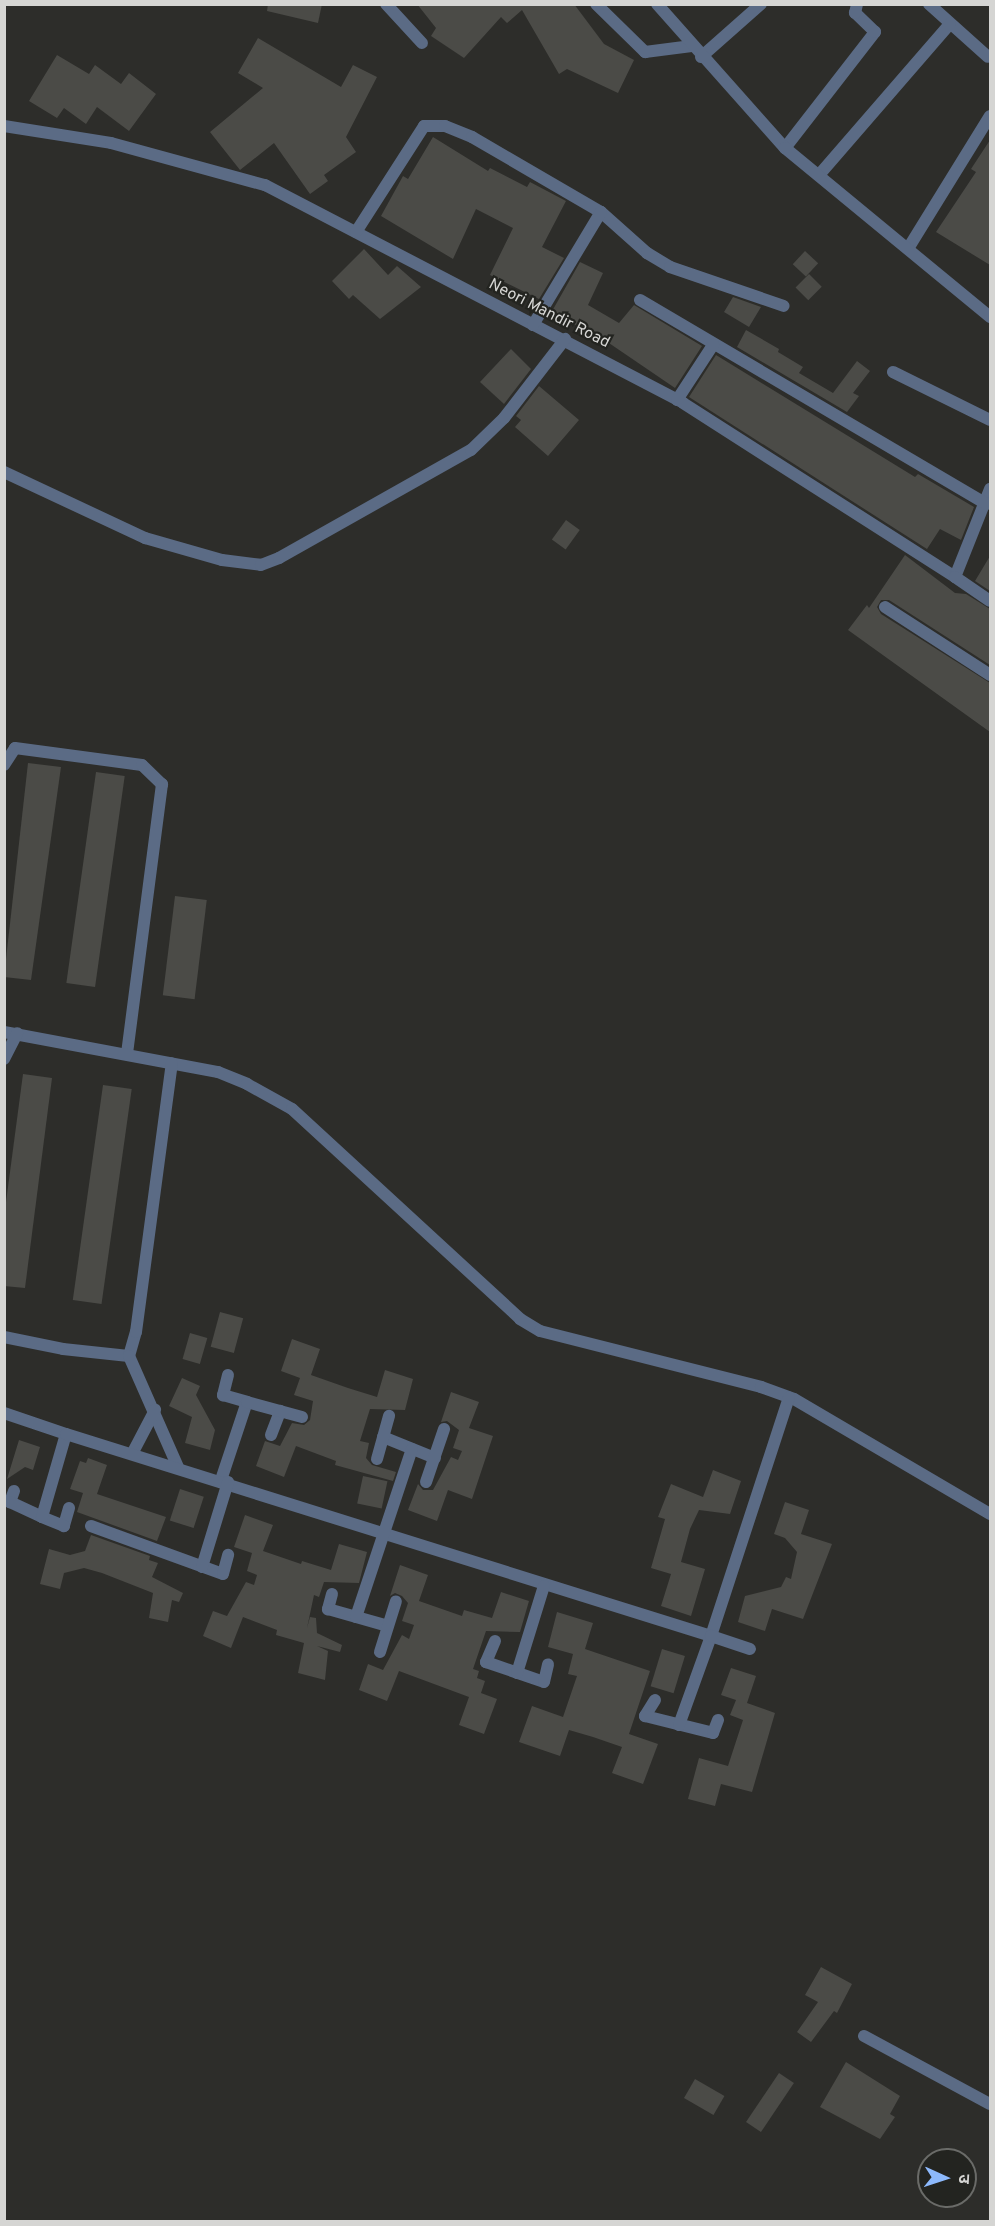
<!DOCTYPE html>
<html>
<head>
<meta charset="utf-8">
<style>
  body { margin:0 }
  #map { position:relative; width:995px; height:2226px; overflow:hidden; background:#2d2d2a; font-family:Overpass,"Noto Sans Devanagari",sans-serif }
  div>[style] { position:absolute }
  [style*='--x'] { left:calc(var(--x)*1px); top:calc(var(--y)*1px); width:calc(var(--w)*1px); rotate:calc(var(--a)*1deg) }
  .building>* { inset:0; background:#4b4b47; transform-origin:0 0 }
  .service>* { height:12px; margin:-6px; padding:0 6px; transform-origin:6px; border-radius:6px; background:#5b6b85 }
  .minor>* { height:12px; margin:-6px; padding:0 6px; transform-origin:6px; border-radius:6px; background:#5b6b85 }
  .tertiary>* { height:12px; margin:-6px; padding:0 6px; transform-origin:6px; border-radius:6px; background:#5b6b85 }
  span { translate:-50% -50%; white-space:nowrap; text-align:center; line-height:1.15; -webkit-text-stroke:4.5px #232420; paint-order:stroke }
  .street-label { font-size:16px; color:#d5d5d3 }
  .frame { position:absolute; inset:0; border:6px solid #d5d5d3; pointer-events:none }
  .north { position:absolute; left:917px; top:2148px; width:60px; height:60px; box-sizing:border-box; background:#232420; border:2px solid #6a6b68; border-radius:50%; rotate:93deg; font-size:16px; font-weight:700; line-height:24px; text-align:center; color:#d5d5d3 }
  .north::after { content:''; display:block; margin:auto; width:21px; height:27px; background:#8db9fc; clip-path:polygon(50% 0,100% 100%,50% 72%,0 100%) }
</style>
</head>
<body>
<div id="map">
  <div class="building">
    <i style="clip-path:polygon(268px 4px,322px 4px,318px 23px,267px 11px)"></i>
    <i style="clip-path:polygon(417px 4px,574px 4px,604px 44px,634px 60px,618px 93px,567px 69px,559px 74px,522px 10px,507px 23px,501px 17px,464px 58px,431px 36px,436px 28px)"></i>
    <i style="clip-path:polygon(258px 38px,341px 87px,353px 65px,377px 77px,346px 137px,356px 152px,324px 175px,328px 181px,310px 194px,274px 143px,240px 170px,210px 132px,263px 88px,238px 73px)"></i>
    <i style="clip-path:polygon(57px 55px,89px 74px,95px 65px,121px 84px,129px 73px,156px 94px,129px 131px,97px 107px,86px 124px,64px 108px,57px 118px,29px 101px)"></i>
    <i style="clip-path:polygon(433px 137px,488px 171px,490px 168px,527px 187px,530px 182px,566px 201px,542px 247px,564px 258px,539px 299px,490px 275px,513px 228px,476px 209px,453px 259px,381px 216px,403px 176px,408px 179px)"></i>
    <i style="clip-path:polygon(990px 140px,990px 265px,936px 232px,976px 172px,971px 169px)"></i>
    <i style="clip-path:polygon(364px 249px,388px 275px,397px 266px,421px 287px,380px 319px,353px 295px,349px 299px,332px 281px)"></i>
    <i style="left:805px;top:251px;width:18px;height:18px;rotate:43deg"></i>
    <i style="clip-path:polygon(580px 262px,603px 273px,588px 305px,619px 323px,634px 305px,702px 346px,675px 388px,581px 324px,580px 327px,551px 313px)"></i>
    <i style="left:809px;top:274px;width:18px;height:19px;rotate:45deg"></i>
    <i style="clip-path:polygon(733px 297px,761px 307px,749px 327px,724px 312px)"></i>
    <i style="clip-path:polygon(746px 330px,779px 349px,778px 352px,803px 367px,799px 373px,833px 393px,857px 361px,870px 371px,853px 393px,859px 396px,847px 412px,737px 347px)"></i>
    <i style="clip-path:polygon(511px 349px,531px 369px,504px 404px,480px 382px)"></i>
    <i style="clip-path:polygon(716px 355px,915px 477px,918px 474px,974px 507px,961px 540px,940px 529px,927px 549px,689px 397px)"></i>
    <i style="clip-path:polygon(539px 386px,579px 420px,548px 456px,515px 427px,521px 420px,516px 416px)"></i>
    <i style="left:566px;top:520px;width:17px;height:24px;rotate:36deg"></i>
    <i style="clip-path:polygon(905px 555px,955px 593px,966px 594px,990px 609px,990px 665px,889px 600px,881px 600px,877px 607px,881px 614px,990px 683px,990px 732px,848px 630px,867px 605px,869px 608px)"></i>
    <i style="clip-path:polygon(990px 556px,990px 591px,975px 581px)"></i>
    <i style="clip-path:polygon(28px 763px,61px 767px,31px 980px,4px 977px)"></i>
    <i style="left:96px;top:772px;width:29px;height:213px;rotate:8deg"></i>
    <i style="left:175px;top:896px;width:32px;height:100px;rotate:7deg"></i>
    <i style="clip-path:polygon(23px 1074px,52px 1078px,25px 1288px,4px 1286px,4px 1217px)"></i>
    <i style="left:103px;top:1085px;width:29px;height:217px;rotate:8deg"></i>
    <i style="left:220px;top:1312px;width:24px;height:36px;rotate:15deg"></i>
    <i style="left:190px;top:1333px;width:18px;height:27px;rotate:16deg"></i>
    <i style="clip-path:polygon(292px 1339px,320px 1349px,311px 1375px,348px 1388px,377px 1397px,385px 1370px,413px 1379px,405px 1410px,370px 1409px,360px 1441px,369px 1443px,366px 1458px,372px 1465px,396px 1472px,393px 1481px,335px 1465px,336px 1461px,296px 1446px,284px 1477px,256px 1466px,265px 1441px,280px 1446px,292px 1423px,304px 1425px,310px 1420px,313px 1401px,294px 1395px,300px 1378px,281px 1371px)"></i>
    <i style="clip-path:polygon(182px 1378px,200px 1386px,196px 1395px,215px 1430px,210px 1450px,185px 1443px,192px 1417px,169px 1406px)"></i>
    <i style="clip-path:polygon(451px 1392px,479px 1402px,469px 1428px,493px 1436px,472px 1499px,448px 1490px,437px 1521px,408px 1510px,418px 1484px,423px 1490px,433px 1490px,451px 1457px,458px 1460px,462px 1451px,453px 1448px,459px 1430px,447px 1421px,441px 1422px)"></i>
    <i style="clip-path:polygon(19px 1440px,40px 1447px,33px 1470px,25px 1467px,7px 1479px)"></i>
    <i style="clip-path:polygon(88px 1458px,107px 1465px,97px 1494px,166px 1517px,157px 1541px,77px 1512px,83px 1493px,70px 1489px,80px 1461px,86px 1463px)"></i>
    <i style="clip-path:polygon(713px 1470px,741px 1481px,730px 1514px,699px 1510px,690px 1529px,681px 1562px,705px 1569px,691px 1616px,661px 1606px,671px 1574px,651px 1568px,665px 1519px,658px 1517px,671px 1484px,703px 1497px)"></i>
    <i style="left:363px;top:1476px;width:25px;height:28px;rotate:12deg"></i>
    <i style="left:180px;top:1489px;width:25px;height:33px;rotate:18deg"></i>
    <i style="clip-path:polygon(785px 1502px,809px 1510px,801px 1534px,832px 1544px,803px 1619px,772px 1609px,765px 1631px,738px 1622px,745px 1596px,781px 1587px,786px 1577px,791px 1579px,797px 1552px,785px 1538px,774px 1534px)"></i>
    <i style="clip-path:polygon(245px 1515px,273px 1525px,263px 1551px,301px 1564px,302px 1561px,331px 1570px,339px 1544px,367px 1552px,359px 1583px,324px 1582px,319px 1597px,314px 1595px,307px 1628px,310px 1617px,316px 1618px,317px 1633px,342px 1645px,340px 1652px,317px 1646px,328px 1651px,325px 1680px,298px 1673px,304px 1643px,276px 1635px,277px 1630px,243px 1617px,231px 1648px,203px 1636px,213px 1611px,227px 1616px,246px 1582px,254px 1585px,257px 1575px,247px 1571px,252px 1553px,234px 1547px)"></i>
    <i style="clip-path:polygon(91px 1535px,150px 1556px,149px 1560px,158px 1563px,152px 1577px,183px 1593px,179px 1602px,172px 1600px,168px 1622px,149px 1618px,153px 1593px,102px 1573px,84px 1568px,64px 1573px,60px 1589px,40px 1584px,49px 1549px,70px 1555px,85px 1551px)"></i>
    <i style="clip-path:polygon(400px 1565px,428px 1575px,419px 1601px,462px 1616px,464px 1610px,492px 1618px,501px 1592px,529px 1601px,520px 1632px,486px 1631px,473px 1669px,479px 1671px,477px 1678px,485px 1681px,481px 1693px,497px 1699px,484px 1734px,459px 1725px,469px 1697px,399px 1671px,387px 1701px,359px 1690px,368px 1664px,383px 1670px,402px 1635px,409px 1639px,414px 1625px,402px 1621px,408px 1603px,402px 1596px,395px 1593px,390px 1596px)"></i>
    <i style="clip-path:polygon(557px 1612px,593px 1623px,585px 1649px,650px 1671px,629px 1734px,658px 1744px,643px 1784px,612px 1773px,622px 1747px,593px 1737px,569px 1730px,560px 1756px,519px 1742px,532px 1706px,563px 1717px,577px 1676px,568px 1674px,573px 1654px,548px 1647px)"></i>
    <i style="left:662px;top:1649px;width:24px;height:39px;rotate:17deg"></i>
    <i style="clip-path:polygon(731px 1668px,756px 1676px,747px 1703px,775px 1713px,752px 1792px,721px 1784px,715px 1806px,688px 1799px,699px 1758px,728px 1766px,743px 1720px,730px 1715px,736px 1700px,721px 1695px)"></i>
    <i style="clip-path:polygon(821px 1967px,852px 1984px,837px 2013px,834px 2011px,811px 2042px,797px 2032px,818px 2002px,805px 1995px)"></i>
    <i style="clip-path:polygon(846px 2062px,900px 2096px,890px 2114px,895px 2117px,880px 2139px,820px 2107px)"></i>
    <i style="left:779px;top:2073px;width:18px;height:59px;rotate:34deg"></i>
    <i style="left:695px;top:2079px;width:34px;height:22px;rotate:30deg"></i>
  </div>
  <div class="service">
    <i style="--x:4;--y:765;--w:20;--a:-57"></i>
    <i style="--x:15;--y:748;--w:128;--a:7.6"></i>
    <i style="--x:142;--y:765;--w:28;--a:44"></i>
    <i style="--x:162;--y:784;--w:271;--a:97.4"></i>
    <i style="--x:4;--y:1032;--w:218;--a:10.6"></i>
    <i style="--x:218;--y:1072;--w:31;--a:22"></i>
    <i style="--x:247;--y:1084;--w:51;--a:29.1"></i>
    <i style="--x:292;--y:1109;--w:310;--a:42.6"></i>
    <i style="--x:520;--y:1319;--w:23;--a:31"></i>
    <i style="--x:540;--y:1331;--w:228;--a:14.2"></i>
    <i style="--x:761;--y:1387;--w:35;--a:20"></i>
    <i style="--x:794;--y:1399;--w:227;--a:30.4"></i>
    <i style="--x:4;--y:1059;--w:29;--a:-63"></i>
    <i style="--x:4;--y:1337;--w:60;--a:11.5"></i>
    <i style="--x:63;--y:1349;--w:66;--a:6.1"></i>
    <i style="--x:129;--y:1356;--w:25;--a:-74"></i>
    <i style="--x:136;--y:1332;--w:271;--a:-82.4"></i>
    <i style="--x:129;--y:1356;--w:121;--a:66.2"></i>
    <i style="--x:228;--y:1375;--w:21;--a:104"></i>
    <i style="--x:223;--y:1395;--w:25;--a:16"></i>
    <i style="--x:4;--y:1413;--w:65;--a:18.7"></i>
    <i style="--x:271;--y:1435;--w:26;--a:-69"></i>
    <i style="--x:383;--y:1437;--w:56;--a:22"></i>
    <i style="--x:132;--y:1454;--w:50;--a:-62.4"></i>
    <i style="--x:377;--y:1459;--w:45;--a:-74.4"></i>
    <i style="--x:221;--y:1480;--w:82;--a:-71.6"></i>
    <i style="--x:247;--y:1402;--w:57;--a:15.3"></i>
    <i style="--x:426;--y:1482;--w:56;--a:-71.2"></i>
    <i style="--x:14;--y:1491;--w:12;--a:110"></i>
    <i style="--x:10;--y:1502;--w:35;--a:25"></i>
    <i style="--x:69;--y:1508;--w:19;--a:106"></i>
    <i style="--x:64;--y:1526;--w:24;--a:-158"></i>
    <i style="--x:42;--y:1517;--w:86;--a:-73.9"></i>
    <i style="--x:66;--y:1434;--w:676;--a:17.39"></i>
    <i style="--x:711;--y:1636;--w:251;--a:-71.9"></i>
    <i style="--x:91;--y:1526;--w:140;--a:20"></i>
    <i style="--x:223;--y:1574;--w:20;--a:-75"></i>
    <i style="--x:202;--y:1567;--w:89;--a:-73"></i>
    <i style="--x:332;--y:1594;--w:16;--a:105"></i>
    <i style="--x:328;--y:1609;--w:62;--a:15.8"></i>
    <i style="--x:356;--y:1617;--w:177;--a:-71.6"></i>
    <i style="--x:495;--y:1641;--w:23;--a:113"></i>
    <i style="--x:486;--y:1662;--w:61;--a:19"></i>
    <i style="--x:544;--y:1682;--w:18;--a:-77"></i>
    <i style="--x:380;--y:1652;--w:53;--a:-72.6"></i>
    <i style="--x:517;--y:1673;--w:91;--a:-72.8"></i>
    <i style="--x:655;--y:1700;--w:19;--a:122"></i>
    <i style="--x:645;--y:1716;--w:70;--a:14"></i>
    <i style="--x:713;--y:1733;--w:14;--a:-69"></i>
    <i style="--x:679;--y:1725;--w:95;--a:-70.2"></i>
    <i style="--x:711;--y:1636;--w:41;--a:18.4"></i>
    <i style="--x:864;--y:2036;--w:143;--a:28.4"></i>
  </div>
  <div class="minor">
    <i style="--x:386;--y:4;--w:53;--a:47.3"></i>
    <i style="--x:596;--y:4;--w:69;--a:44.4"></i>
    <i style="--x:645;--y:52;--w:47;--a:-7.3"></i>
    <i style="--x:929;--y:4;--w:79;--a:41.9"></i>
    <i style="--x:701;--y:57;--w:80;--a:-41.5"></i>
    <i style="--x:4;--y:126;--w:108;--a:9"></i>
    <i style="--x:111;--y:143;--w:160;--a:15.3"></i>
    <i style="--x:265;--y:185;--w:471;--a:27.5"></i>
    <i style="--x:683;--y:403;--w:323;--a:32.6"></i>
    <i style="--x:955;--y:577;--w:95;--a:-68.3"></i>
    <i style="--x:785;--y:148;--w:147;--a:-52.2"></i>
    <i style="--x:875;--y:32;--w:28;--a:-136"></i>
    <i style="--x:855;--y:13;--w:9;--a:-77"></i>
    <i style="--x:819;--y:175;--w:200;--a:-49.1"></i>
    <i style="--x:356;--y:232;--w:126;--a:-57.3"></i>
    <i style="--x:424;--y:126;--w:21;--a:0"></i>
    <i style="--x:445;--y:126;--w:29;--a:22"></i>
    <i style="--x:472;--y:137;--w:149;--a:30.2"></i>
    <i style="--x:601;--y:212;--w:62;--a:41.7"></i>
    <i style="--x:647;--y:253;--w:27;--a:31"></i>
    <i style="--x:670;--y:267;--w:120;--a:18.9"></i>
    <i style="--x:909;--y:247;--w:154;--a:-58.3"></i>
    <i style="--x:640;--y:300;--w:402;--a:30.5"></i>
    <i style="--x:533;--y:325;--w:132;--a:-59"></i>
    <i style="--x:893;--y:372;--w:108;--a:26.3"></i>
    <i style="--x:677;--y:400;--w:66;--a:-56.8"></i>
    <i style="--x:4;--y:472;--w:156;--a:25.1"></i>
    <i style="--x:145;--y:538;--w:80;--a:15.9"></i>
    <i style="--x:222;--y:560;--w:39;--a:7"></i>
    <i style="--x:261;--y:565;--w:19;--a:-21"></i>
    <i style="--x:279;--y:558;--w:220;--a:-29.4"></i>
    <i style="--x:471;--y:450;--w:46;--a:-44.1"></i>
    <i style="--x:504;--y:418;--w:100;--a:-52.3"></i>
    <i style="--x:955;--y:577;--w:42;--a:34.4"></i>
    <i style="--x:885;--y:607;--w:125;--a:32.9"></i>
  </div>
  <div class="tertiary">
    <i style="--x:657;--y:4;--w:193;--a:48.4"></i>
    <i style="--x:785;--y:148;--w:266;--a:39.5"></i>
  </div>
  <div class="street-label">
    <span style="left:549px;top:314px;rotate:27deg">Neori Mandir Road</span>
  </div>
  <div class="frame"></div>
  <div class="north">उ</div>
</div>
</body>
</html>
